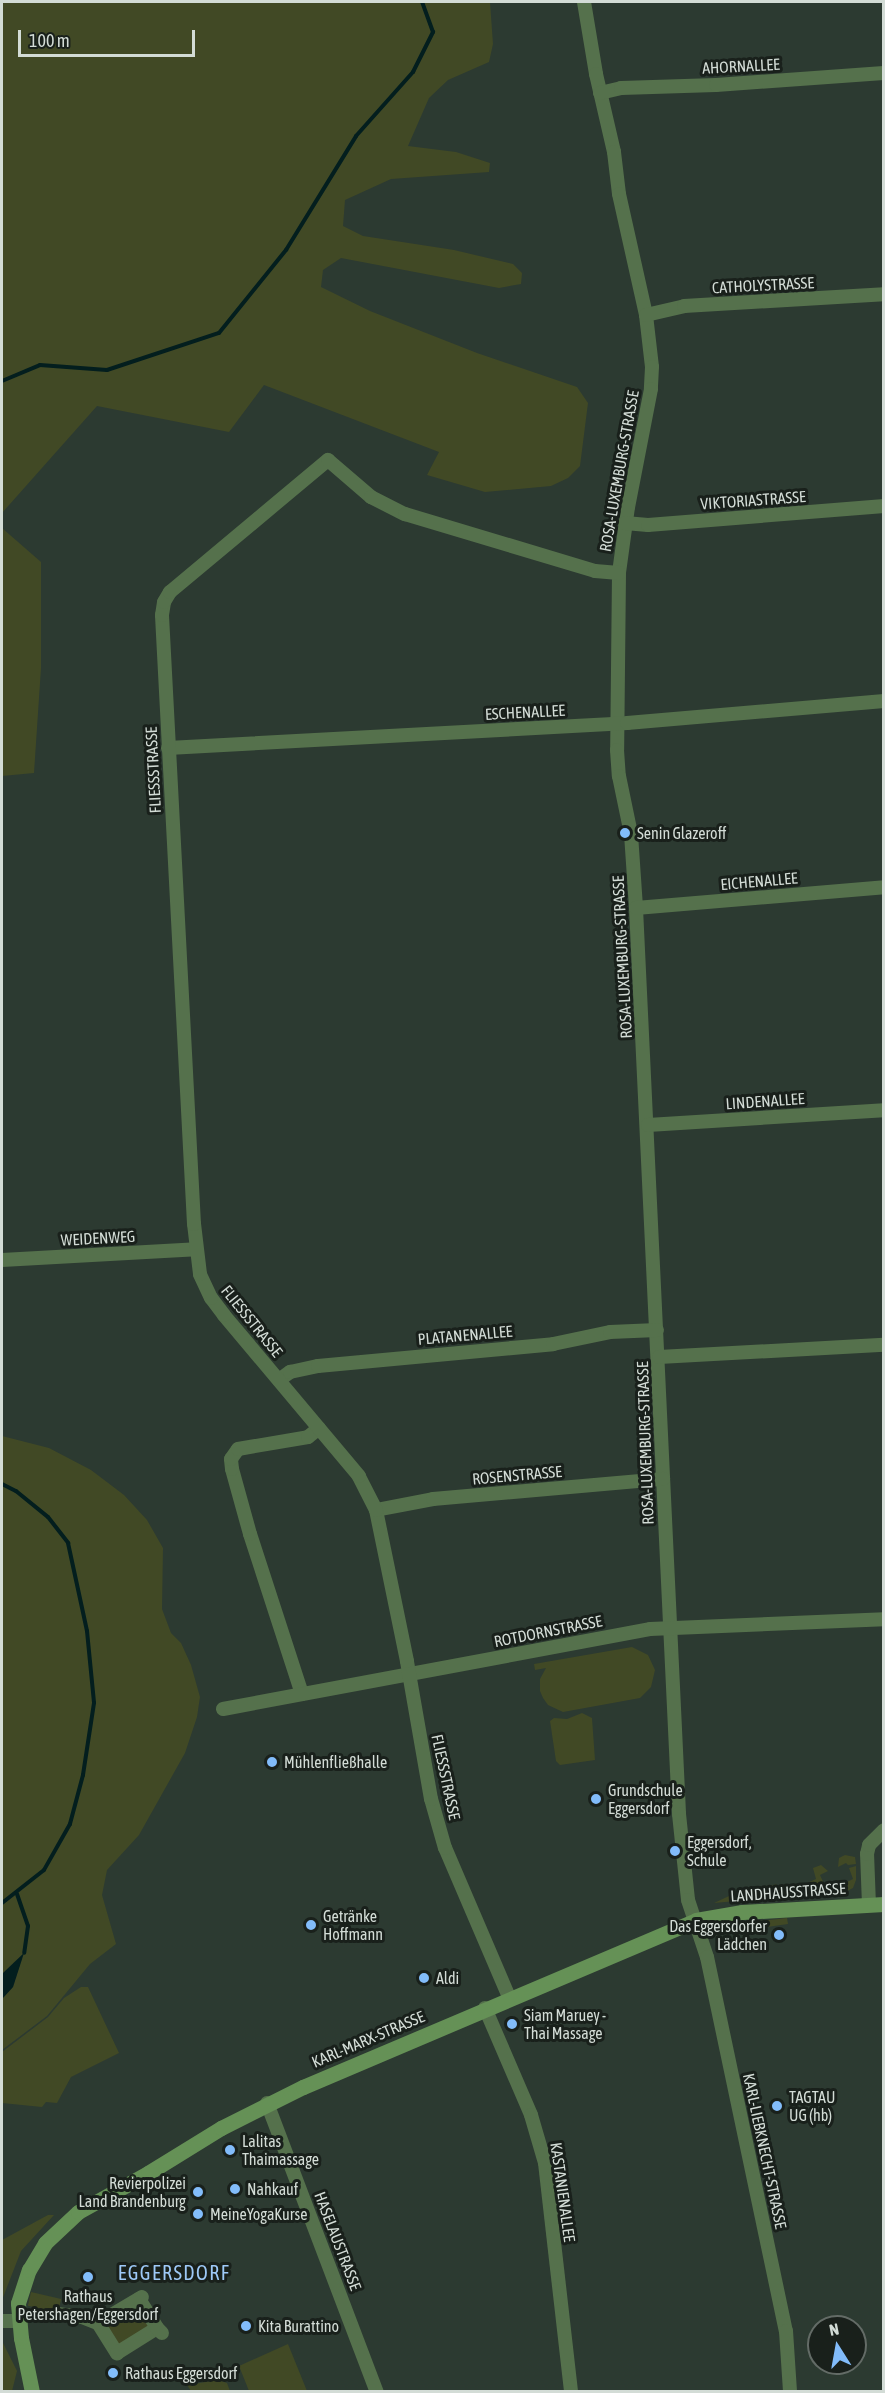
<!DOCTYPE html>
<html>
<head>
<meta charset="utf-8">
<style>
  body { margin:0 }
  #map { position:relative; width:885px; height:2393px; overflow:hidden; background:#2c3a31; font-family:"Asap Condensed",sans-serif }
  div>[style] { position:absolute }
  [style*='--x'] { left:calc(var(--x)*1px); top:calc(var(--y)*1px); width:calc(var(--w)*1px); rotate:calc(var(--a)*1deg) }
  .green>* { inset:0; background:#414925; transform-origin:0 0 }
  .water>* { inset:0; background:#031e1e }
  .stream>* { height:4px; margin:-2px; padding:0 2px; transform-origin:2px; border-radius:2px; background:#031e1e }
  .street>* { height:14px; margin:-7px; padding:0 7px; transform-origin:7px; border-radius:7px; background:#55714c }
  .secondary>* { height:15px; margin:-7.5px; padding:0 7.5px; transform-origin:7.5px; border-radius:7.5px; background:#659156 }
  .dots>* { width:16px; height:16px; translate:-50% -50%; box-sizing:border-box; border:3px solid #19201b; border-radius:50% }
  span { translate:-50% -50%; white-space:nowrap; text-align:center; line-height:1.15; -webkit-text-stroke:6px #19201b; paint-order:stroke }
  .street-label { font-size:16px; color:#d3dcd6 }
  .poi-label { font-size:16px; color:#d3dcd6 }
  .left { translate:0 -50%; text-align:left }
  .right { translate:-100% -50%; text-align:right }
  .quarter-label { font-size:20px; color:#9ec9f7; letter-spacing:1.5px }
  .frame { position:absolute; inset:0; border:3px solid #d3dcd6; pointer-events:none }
  .north { position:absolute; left:807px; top:2315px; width:60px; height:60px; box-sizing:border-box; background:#19201b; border:2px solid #636b66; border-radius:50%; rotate:349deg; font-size:16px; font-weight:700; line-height:24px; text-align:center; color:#d3dcd6 }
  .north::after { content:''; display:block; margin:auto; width:21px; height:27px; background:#82bcfa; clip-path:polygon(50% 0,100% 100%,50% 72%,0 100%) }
  .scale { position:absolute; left:18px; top:30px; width:177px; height:27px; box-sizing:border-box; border:3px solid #d3dcd6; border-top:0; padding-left:8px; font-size:18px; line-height:21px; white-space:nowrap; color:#d3dcd6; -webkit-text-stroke:4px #19201b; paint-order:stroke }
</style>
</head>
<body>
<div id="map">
  <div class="green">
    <i style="clip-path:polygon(2px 2px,490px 2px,493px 44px,489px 62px,448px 80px,429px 98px,408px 146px,456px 152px,490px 163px,489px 172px,391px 179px,345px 200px,343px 226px,363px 236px,454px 250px,513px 264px,522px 273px,521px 284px,499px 288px,341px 258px,323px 270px,321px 287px,370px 311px,477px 353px,577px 387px,588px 403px,580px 466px,568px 478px,551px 486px,485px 492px,427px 475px,439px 452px,264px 385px,229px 432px,97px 406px,2px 513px)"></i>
    <i style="clip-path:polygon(2px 528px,41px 562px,41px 668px,34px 773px,2px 776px)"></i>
    <i style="clip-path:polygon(2px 1436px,49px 1448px,91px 1470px,124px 1495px,147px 1520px,163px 1548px,162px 1609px,171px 1633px,181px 1643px,191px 1665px,200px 1697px,197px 1717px,185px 1753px,139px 1835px,107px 1870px,102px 1895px,116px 1944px,90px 1964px,47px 2016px,2px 2050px,2px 1999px,13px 1987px,23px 1954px,2px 1974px)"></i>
    <i style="clip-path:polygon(632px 1647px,648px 1655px,655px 1670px,651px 1687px,640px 1698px,563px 1712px,548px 1705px,543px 1698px,540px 1691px,540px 1679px,546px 1668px,535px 1670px,534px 1664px)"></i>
    <i style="clip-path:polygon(582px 1713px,592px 1718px,595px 1760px,560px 1765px,556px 1761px,550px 1721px,554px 1718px,567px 1719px)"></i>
    <i style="clip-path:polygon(845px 1855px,855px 1857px,856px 1864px,848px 1865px,846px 1863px,838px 1867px,839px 1858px)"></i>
    <i style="clip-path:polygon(821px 1865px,828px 1871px,820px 1875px,825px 1886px,833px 1883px,834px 1895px,830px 1895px,829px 1892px,787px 1897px,785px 1893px,816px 1879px,813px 1868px)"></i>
    <i style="clip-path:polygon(856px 1866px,856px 1880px,853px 1888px,841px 1894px,839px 1886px,853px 1879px,849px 1868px)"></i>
    <i style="clip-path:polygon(776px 1884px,782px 1897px,714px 1903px,742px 1890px,746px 1896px)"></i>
    <i style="clip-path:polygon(787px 1918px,788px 1924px,760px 1928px,759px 1921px)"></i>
    <i style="clip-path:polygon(737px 1919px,738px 1930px,710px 1934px,719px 1924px)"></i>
    <i style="clip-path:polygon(81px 1987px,88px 1987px,119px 2053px,71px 2077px,57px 2103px,46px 2102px,42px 2107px,2px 2103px,2px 2052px,48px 2017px,64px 1998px)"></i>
    <i style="clip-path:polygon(48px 2215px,54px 2215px,21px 2251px,2px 2300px,2px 2240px)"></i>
    <i style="left:31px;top:2292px;width:31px;height:14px;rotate:13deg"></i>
    <i style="clip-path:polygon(135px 2302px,150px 2326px,116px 2347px,104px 2328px,118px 2320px,115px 2314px)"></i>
    <i style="clip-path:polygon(2px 2341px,17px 2371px,12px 2391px,2px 2391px)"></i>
    <i style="clip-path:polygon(288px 2344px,307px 2391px,249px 2391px,239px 2366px)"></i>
    <i style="clip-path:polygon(218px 2380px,227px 2383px,230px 2391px,191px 2391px,187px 2385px)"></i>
  </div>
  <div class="water">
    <i style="clip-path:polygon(24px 1953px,13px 1987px,2px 1999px,2px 1974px)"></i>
  </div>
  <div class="stream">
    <i style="--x:2;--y:381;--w:41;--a:-22.8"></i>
    <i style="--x:40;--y:365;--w:67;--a:4.3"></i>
    <i style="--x:107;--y:370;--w:118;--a:-18.3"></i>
    <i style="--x:219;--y:333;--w:107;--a:-51.1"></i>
    <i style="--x:286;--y:250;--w:134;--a:-58.4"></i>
    <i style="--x:356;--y:136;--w:86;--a:-48.3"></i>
    <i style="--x:413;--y:72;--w:45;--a:-63.4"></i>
    <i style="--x:433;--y:32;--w:32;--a:-110"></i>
    <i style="--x:2;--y:1484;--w:16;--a:27"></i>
    <i style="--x:16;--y:1491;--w:41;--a:39.1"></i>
    <i style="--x:48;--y:1517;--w:33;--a:52"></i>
    <i style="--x:68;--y:1543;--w:90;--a:77.8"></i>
    <i style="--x:87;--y:1631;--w:72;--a:84.4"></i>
    <i style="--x:94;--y:1703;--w:73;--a:98.7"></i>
    <i style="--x:83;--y:1775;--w:51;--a:104.9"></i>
    <i style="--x:70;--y:1824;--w:53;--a:119.5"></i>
    <i style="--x:44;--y:1870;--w:53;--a:141.8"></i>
    <i style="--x:17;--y:1894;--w:34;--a:71"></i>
    <i style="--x:28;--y:1926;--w:27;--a:98"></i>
  </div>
  <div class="street">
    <i style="--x:584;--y:2;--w:73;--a:80.5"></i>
    <i style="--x:596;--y:74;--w:80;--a:77"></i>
    <i style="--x:614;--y:152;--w:42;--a:83.2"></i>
    <i style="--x:619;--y:194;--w:124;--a:77.4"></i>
    <i style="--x:646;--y:315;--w:52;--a:83.4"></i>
    <i style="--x:652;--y:367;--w:22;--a:93"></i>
    <i style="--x:651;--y:389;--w:120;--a:101"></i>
    <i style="--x:628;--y:507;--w:67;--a:97.8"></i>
    <i style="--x:619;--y:573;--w:177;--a:90.6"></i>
    <i style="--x:617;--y:750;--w:26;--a:86"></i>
    <i style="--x:619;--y:776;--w:59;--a:78.3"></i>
    <i style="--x:631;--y:834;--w:74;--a:86.1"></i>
    <i style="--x:636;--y:908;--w:907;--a:87.28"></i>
    <i style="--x:679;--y:1814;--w:86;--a:84"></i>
    <i style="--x:688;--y:1900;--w:60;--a:71.6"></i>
    <i style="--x:707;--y:1957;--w:382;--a:78.1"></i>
    <i style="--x:786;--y:2331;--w:61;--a:86.2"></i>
    <i style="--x:600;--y:93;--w:22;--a:-13"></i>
    <i style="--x:621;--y:88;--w:95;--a:-1.8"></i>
    <i style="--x:716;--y:85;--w:168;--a:-4.1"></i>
    <i style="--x:646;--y:315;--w:39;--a:-13"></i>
    <i style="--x:684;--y:306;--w:200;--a:-3.4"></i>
    <i style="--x:625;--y:523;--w:23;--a:5"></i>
    <i style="--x:648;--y:525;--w:237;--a:-4.6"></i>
    <i style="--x:168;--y:748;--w:460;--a:-3.1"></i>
    <i style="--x:627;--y:723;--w:258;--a:-4.9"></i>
    <i style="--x:636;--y:908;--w:249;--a:-4.8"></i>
    <i style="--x:648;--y:1125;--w:236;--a:-3.6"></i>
    <i style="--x:2;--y:1260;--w:194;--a:-3.2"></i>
    <i style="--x:659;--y:1357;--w:225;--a:-3.1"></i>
    <i style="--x:279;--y:1380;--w:14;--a:-36"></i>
    <i style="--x:290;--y:1372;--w:29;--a:-12"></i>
    <i style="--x:318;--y:1366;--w:236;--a:-5.3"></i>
    <i style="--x:553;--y:1344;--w:58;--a:-11.9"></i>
    <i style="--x:610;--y:1332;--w:47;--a:-2.4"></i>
    <i style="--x:376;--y:1510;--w:58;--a:-10.9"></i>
    <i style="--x:433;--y:1499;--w:231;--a:-5"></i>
    <i style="--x:302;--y:1694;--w:168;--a:-108"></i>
    <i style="--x:250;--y:1534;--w:67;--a:-105.5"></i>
    <i style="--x:232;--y:1469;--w:10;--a:-96"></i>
    <i style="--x:231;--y:1459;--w:12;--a:-55"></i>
    <i style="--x:238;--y:1449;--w:71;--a:-9.7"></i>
    <i style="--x:308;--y:1437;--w:14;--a:-39"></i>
    <i style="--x:223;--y:1709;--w:434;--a:-10.6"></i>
    <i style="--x:650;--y:1629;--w:234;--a:-2.4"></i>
    <i style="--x:869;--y:1905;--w:51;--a:-92.2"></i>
    <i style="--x:867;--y:1854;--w:9;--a:-77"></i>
    <i style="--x:869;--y:1845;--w:21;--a:-45"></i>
    <i style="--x:509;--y:1997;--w:162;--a:-113.2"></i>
    <i style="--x:445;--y:1848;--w:51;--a:-105.9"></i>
    <i style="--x:431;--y:1799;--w:140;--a:-99.9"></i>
    <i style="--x:407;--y:1661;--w:154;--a:-101.6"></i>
    <i style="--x:376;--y:1510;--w:38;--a:-117"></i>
    <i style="--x:359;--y:1476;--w:210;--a:-130"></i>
    <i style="--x:224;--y:1315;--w:21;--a:-127"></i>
    <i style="--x:211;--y:1298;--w:26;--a:-115"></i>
    <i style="--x:200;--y:1274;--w:50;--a:-96.8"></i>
    <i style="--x:194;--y:1224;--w:610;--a:-93.01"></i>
    <i style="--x:162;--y:615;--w:13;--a:-81"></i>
    <i style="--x:164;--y:602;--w:12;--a:-59"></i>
    <i style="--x:170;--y:592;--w:206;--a:-39.9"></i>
    <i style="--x:328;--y:460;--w:57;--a:40.7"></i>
    <i style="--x:371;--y:497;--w:38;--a:27"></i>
    <i style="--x:405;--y:514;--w:198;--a:16.7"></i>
    <i style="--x:595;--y:571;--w:24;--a:5"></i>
    <i style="--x:485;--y:2008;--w:116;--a:66.7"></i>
    <i style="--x:531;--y:2115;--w:50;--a:73.7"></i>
    <i style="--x:545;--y:2163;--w:230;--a:83.5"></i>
    <i style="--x:267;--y:2103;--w:309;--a:69.2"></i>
    <i style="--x:139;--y:2299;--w:34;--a:58"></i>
    <i style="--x:58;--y:2314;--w:24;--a:7"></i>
    <i style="--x:82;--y:2317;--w:17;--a:21"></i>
    <i style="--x:98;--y:2323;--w:51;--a:-30.6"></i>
    <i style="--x:2;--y:2321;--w:16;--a:0"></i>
    <i style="--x:98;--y:2323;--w:36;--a:58"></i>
    <i style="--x:117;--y:2353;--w:47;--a:-32"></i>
    <i style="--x:157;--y:2328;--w:7;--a:45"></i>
  </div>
  <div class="secondary">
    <i style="--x:32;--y:2392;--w:55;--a:-101.5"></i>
    <i style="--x:21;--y:2338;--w:35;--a:-95"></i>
    <i style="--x:18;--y:2303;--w:35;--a:-72"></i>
    <i style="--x:29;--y:2270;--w:31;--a:-59"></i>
    <i style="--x:45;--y:2243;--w:45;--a:-43.2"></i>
    <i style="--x:78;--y:2212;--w:80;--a:-29.1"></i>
    <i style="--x:148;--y:2173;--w:86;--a:-31.7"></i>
    <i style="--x:221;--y:2128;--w:92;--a:-26.6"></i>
    <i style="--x:303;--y:2087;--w:427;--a:-23"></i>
    <i style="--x:696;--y:1920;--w:47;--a:-9.9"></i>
    <i style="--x:742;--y:1912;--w:142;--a:-3.2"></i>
  </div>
  <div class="dots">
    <i style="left:625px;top:833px;background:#82bcfa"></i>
    <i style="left:272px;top:1762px;background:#82bcfa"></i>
    <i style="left:596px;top:1799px;background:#82bcfa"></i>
    <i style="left:675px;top:1851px;background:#82bcfa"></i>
    <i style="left:311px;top:1925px;background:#82bcfa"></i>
    <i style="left:779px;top:1935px;background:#82bcfa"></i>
    <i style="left:424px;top:1978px;background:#82bcfa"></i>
    <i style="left:512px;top:2024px;background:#82bcfa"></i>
    <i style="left:777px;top:2106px;background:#82bcfa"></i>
    <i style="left:230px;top:2150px;background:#82bcfa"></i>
    <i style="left:235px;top:2189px;background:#82bcfa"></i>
    <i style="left:198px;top:2192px;background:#82bcfa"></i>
    <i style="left:198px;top:2214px;background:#82bcfa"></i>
    <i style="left:88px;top:2277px;background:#82bcfa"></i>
    <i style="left:246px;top:2326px;background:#82bcfa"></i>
    <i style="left:113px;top:2373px;background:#82bcfa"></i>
  </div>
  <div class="street-label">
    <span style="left:741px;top:66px;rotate:-3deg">AHORNALLEE</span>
    <span style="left:763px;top:285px;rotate:-3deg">CATHOLYSTRASSE</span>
    <span style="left:619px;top:471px;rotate:-80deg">ROSA-LUXEMBURG-STRASSE</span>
    <span style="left:753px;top:500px;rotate:-4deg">VIKTORIASTRASSE</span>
    <span style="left:525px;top:712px;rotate:-3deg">ESCHENALLEE</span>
    <span style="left:153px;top:770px;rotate:-93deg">FLIESSSTRASSE</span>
    <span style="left:759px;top:881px;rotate:-5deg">EICHENALLEE</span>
    <span style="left:622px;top:957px;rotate:-93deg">ROSA-LUXEMBURG-STRASSE</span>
    <span style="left:765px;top:1101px;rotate:-4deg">LINDENALLEE</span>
    <span style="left:98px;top:1238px;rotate:-3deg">WEIDENWEG</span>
    <span style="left:252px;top:1321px;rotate:51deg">FLIESSSTRASSE</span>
    <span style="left:465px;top:1335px;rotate:-5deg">PLATANENALLEE</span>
    <span style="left:645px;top:1443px;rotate:-92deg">ROSA-LUXEMBURG-STRASSE</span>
    <span style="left:517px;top:1475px;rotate:-5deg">ROSENSTRASSE</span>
    <span style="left:548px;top:1631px;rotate:-11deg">ROTDORNSTRASSE</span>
    <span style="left:446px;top:1777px;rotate:78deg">FLIESSSTRASSE</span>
    <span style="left:788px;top:1892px;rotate:-4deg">LANDHAUSSTRASSE</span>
    <span style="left:368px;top:2039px;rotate:-23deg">KARL-MARX-STRASSE</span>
    <span style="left:765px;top:2151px;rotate:78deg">KARL-LIEBKNECHT-STRASSE</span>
    <span style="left:563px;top:2192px;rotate:82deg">KASTANIENALLEE</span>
    <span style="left:338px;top:2241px;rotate:69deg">HASELAUSTRASSE</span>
  </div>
  <div class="poi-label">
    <span class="left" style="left:637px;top:833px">Senin Glazeroff</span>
    <span class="left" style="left:284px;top:1762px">Mühlenfließhalle</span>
    <span class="left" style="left:608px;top:1799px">Grundschule<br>Eggersdorf</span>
    <span class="left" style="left:687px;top:1851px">Eggersdorf,<br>Schule</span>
    <span class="left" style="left:323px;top:1925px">Getränke<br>Hoffmann</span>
    <span class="right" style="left:767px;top:1935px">Das Eggersdorfer<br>Lädchen</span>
    <span class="left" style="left:436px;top:1978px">Aldi</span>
    <span class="left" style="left:524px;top:2024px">Siam Maruey -<br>Thai Massage</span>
    <span class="left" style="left:789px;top:2106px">TAGTAU<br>UG (hb)</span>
    <span class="left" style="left:242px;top:2150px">Lalitas<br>Thaimassage</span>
    <span class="right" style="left:186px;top:2192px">Revierpolizei<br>Land Brandenburg</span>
    <span class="left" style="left:247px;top:2189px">Nahkauf</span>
    <span class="left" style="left:210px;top:2214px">MeineYogaKurse</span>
    <span style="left:88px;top:2305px">Rathaus<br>Petershagen/Eggersdorf</span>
    <span class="left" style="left:258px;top:2326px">Kita Burattino</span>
    <span class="left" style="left:125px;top:2373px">Rathaus Eggersdorf</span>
  </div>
  <div class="quarter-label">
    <span style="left:174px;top:2272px">EGGERSDORF</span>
  </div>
  <div class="frame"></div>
  <div class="north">N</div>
  <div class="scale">100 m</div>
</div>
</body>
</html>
